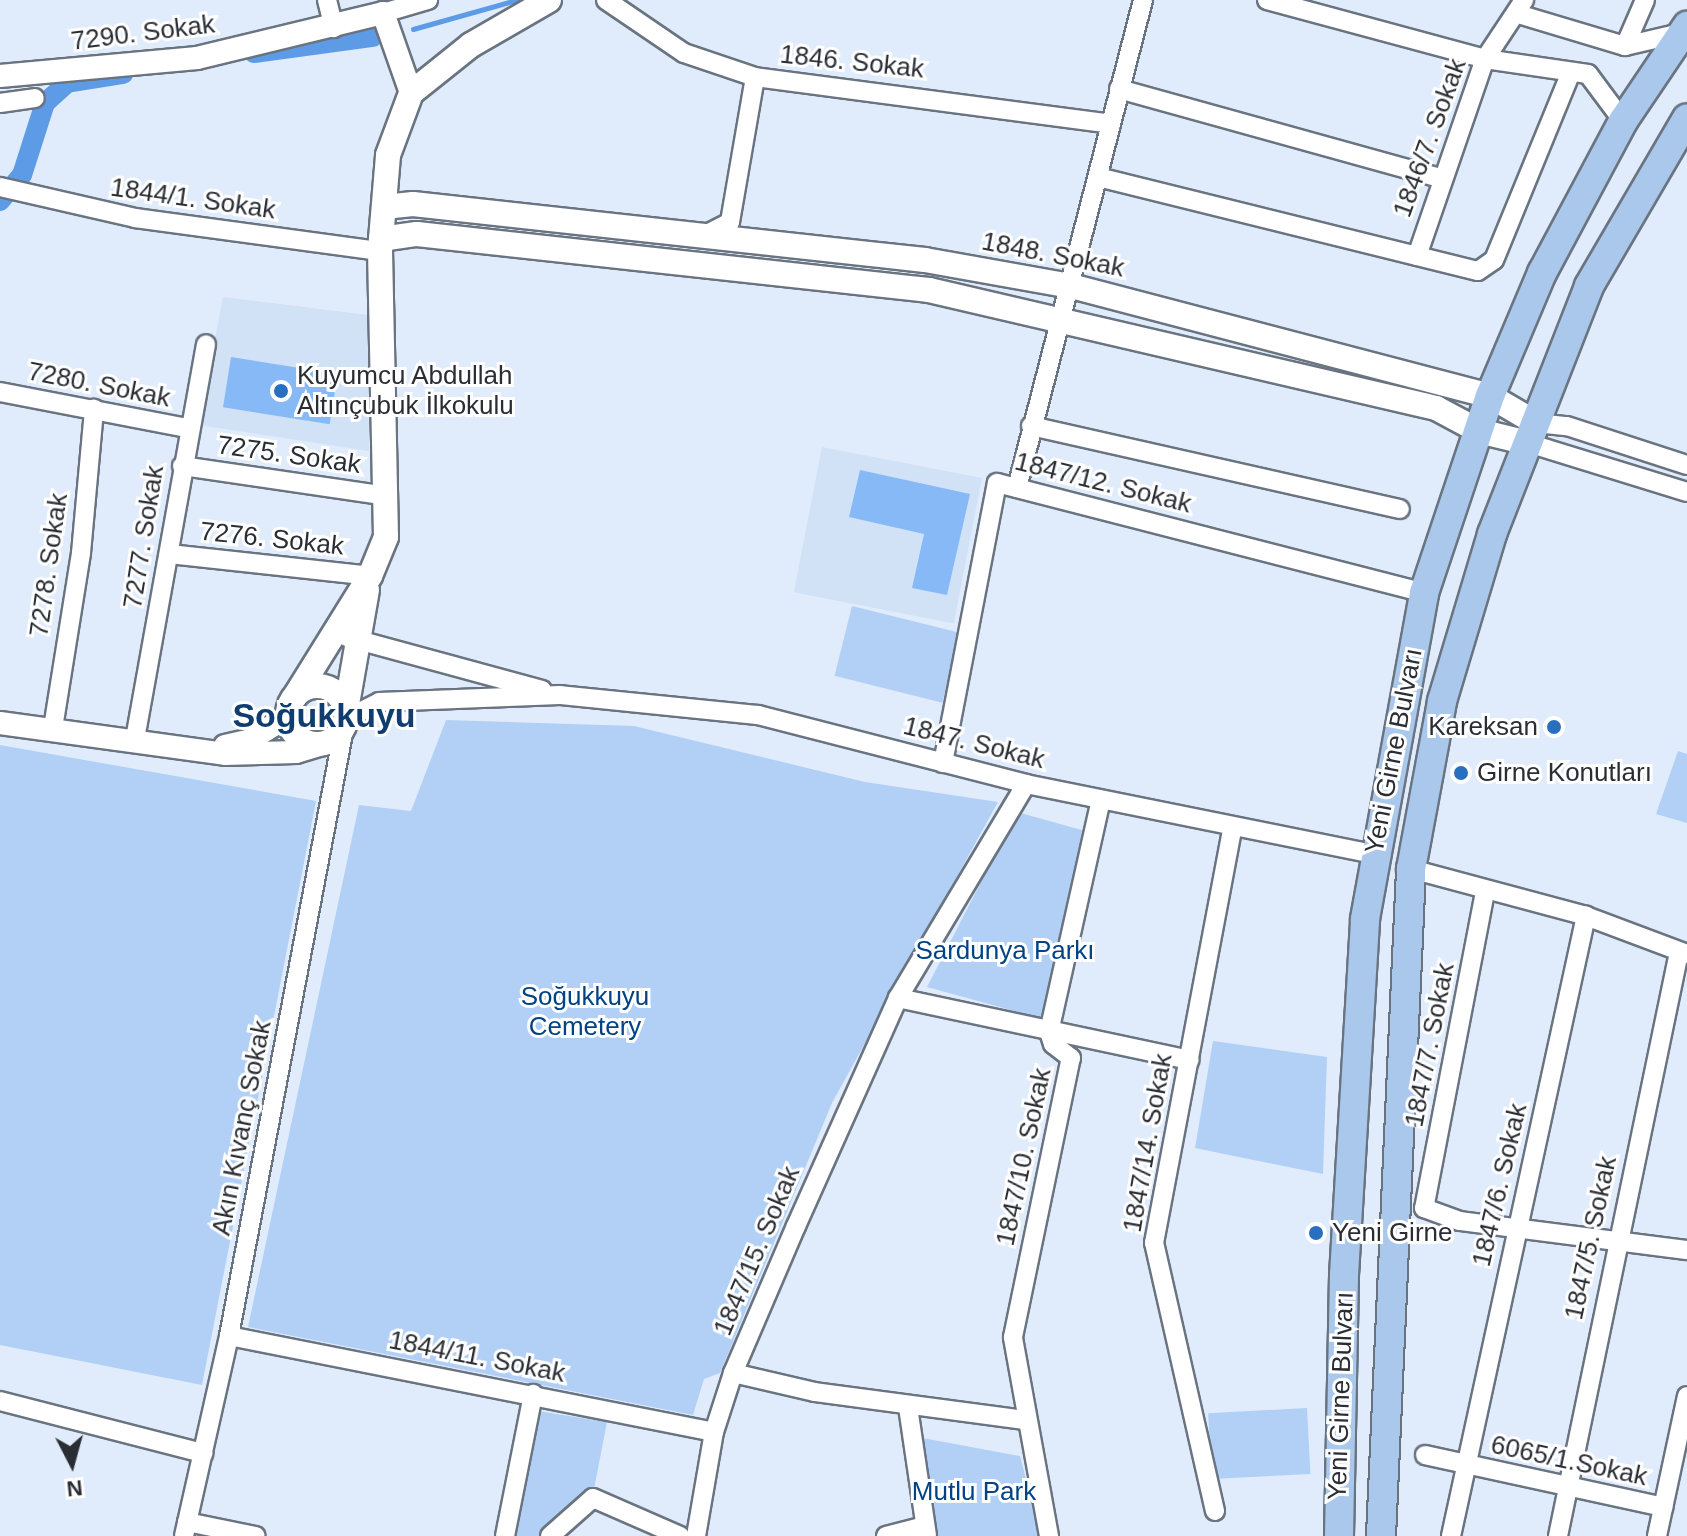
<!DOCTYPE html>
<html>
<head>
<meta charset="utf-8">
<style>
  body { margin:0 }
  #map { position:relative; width:1687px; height:1536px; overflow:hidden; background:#e0ecfb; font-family:Helvetica,sans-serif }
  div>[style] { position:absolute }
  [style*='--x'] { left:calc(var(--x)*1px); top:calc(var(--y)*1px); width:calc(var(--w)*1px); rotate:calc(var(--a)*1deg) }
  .built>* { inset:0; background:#d1e2f7; transform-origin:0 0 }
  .green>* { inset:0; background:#b2d0f5; transform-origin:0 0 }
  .stream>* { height:5px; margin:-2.5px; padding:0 2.5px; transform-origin:2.5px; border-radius:2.5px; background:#5e9be6 }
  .canal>* { height:20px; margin:-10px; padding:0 10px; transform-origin:10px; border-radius:10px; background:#5e9be6 }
  .building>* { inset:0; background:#87b9f6; transform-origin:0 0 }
  .roads { filter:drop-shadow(2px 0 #6a7481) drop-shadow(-2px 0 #6a7481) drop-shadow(0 2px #6a7481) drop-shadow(0 -2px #6a7481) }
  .minor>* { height:18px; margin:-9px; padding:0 9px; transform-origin:9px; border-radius:9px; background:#fff }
  .tertiary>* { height:22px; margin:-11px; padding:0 11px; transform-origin:11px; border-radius:11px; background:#fff }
  .secondary>* { height:24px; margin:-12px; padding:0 12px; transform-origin:12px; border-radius:12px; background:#fff }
  .secondary>.ring { margin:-12px; padding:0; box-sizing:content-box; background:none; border:24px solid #fff; border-radius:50% }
  .primary>* { height:28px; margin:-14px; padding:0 14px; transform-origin:14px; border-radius:14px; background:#aac8ec }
  .dots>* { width:22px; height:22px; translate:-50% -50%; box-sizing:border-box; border:4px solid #fff; border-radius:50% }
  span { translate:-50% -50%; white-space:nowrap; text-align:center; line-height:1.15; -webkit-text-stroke:6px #fff; paint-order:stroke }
  .street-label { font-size:26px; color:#2a2e34 }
  .poi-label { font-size:26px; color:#2a2e34 }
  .left { translate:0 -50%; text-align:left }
  .right { translate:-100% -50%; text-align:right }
  .park-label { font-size:26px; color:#004385 }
  .district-label { font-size:34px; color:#0f3d6f; font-weight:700 }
  .north { position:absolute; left:32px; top:1424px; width:80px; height:80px; -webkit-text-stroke:6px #fff; paint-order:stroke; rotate:174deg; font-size:22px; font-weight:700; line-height:32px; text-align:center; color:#2a2e34 }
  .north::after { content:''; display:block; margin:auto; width:28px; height:36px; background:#2a2e34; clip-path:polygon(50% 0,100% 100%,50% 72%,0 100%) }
</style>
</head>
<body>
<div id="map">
  <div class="built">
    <i style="clip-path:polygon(223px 297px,368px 315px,369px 451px,199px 425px)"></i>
    <i style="left:822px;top:447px;width:163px;height:148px;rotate:11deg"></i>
  </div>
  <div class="green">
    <i style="left:852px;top:606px;width:111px;height:72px;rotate:14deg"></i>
    <i style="clip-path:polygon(446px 720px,634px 726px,865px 782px,998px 802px,832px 1103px,720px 1373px,704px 1379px,693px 1415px,248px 1327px,359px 805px,411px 811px)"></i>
    <i style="clip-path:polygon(0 745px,316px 801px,202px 1385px,0 1345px)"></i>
    <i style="clip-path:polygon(1678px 751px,1687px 754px,1687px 823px,1656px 814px)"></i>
    <i style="clip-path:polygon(1017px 812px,1089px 832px,1043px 1019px,927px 987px)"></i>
    <i style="clip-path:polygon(1213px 1041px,1327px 1057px,1323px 1174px,1195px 1148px)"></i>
    <i style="left:1307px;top:1408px;width:66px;height:99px;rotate:87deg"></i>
    <i style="clip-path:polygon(538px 1411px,607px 1422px,594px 1489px,539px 1536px,514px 1536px)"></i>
    <i style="clip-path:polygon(912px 1436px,1020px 1456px,1041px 1536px,936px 1536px)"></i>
  </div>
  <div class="stream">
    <i style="--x:413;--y:29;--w:107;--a:-15.7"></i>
  </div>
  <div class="canal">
    <i style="--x:254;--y:53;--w:120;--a:-7.7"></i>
    <i style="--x:0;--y:201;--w:34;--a:-50"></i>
    <i style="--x:22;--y:175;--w:76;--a:-72.3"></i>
    <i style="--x:45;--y:103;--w:30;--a:-42"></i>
    <i style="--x:67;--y:83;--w:57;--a:-9.1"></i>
  </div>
  <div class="building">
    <i style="left:231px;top:357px;width:108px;height:51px;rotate:9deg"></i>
    <i style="clip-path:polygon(860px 470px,970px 494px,947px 595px,912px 588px,924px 534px,849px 517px)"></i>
  </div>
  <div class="roads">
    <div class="minor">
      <i style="--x:327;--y:0;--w:29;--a:76"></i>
      <i style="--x:606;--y:0;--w:94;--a:34.2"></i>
      <i style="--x:684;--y:53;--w:75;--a:18.7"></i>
      <i style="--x:755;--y:77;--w:359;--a:7.5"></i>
      <i style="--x:1267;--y:0;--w:226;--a:15.1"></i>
      <i style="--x:1485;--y:59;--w:104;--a:8.3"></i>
      <i style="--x:1588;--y:74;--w:59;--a:53.3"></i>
      <i style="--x:383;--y:13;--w:47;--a:-16.1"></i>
      <i style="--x:1518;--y:14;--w:112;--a:16.7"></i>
      <i style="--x:1625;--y:46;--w:50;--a:-66.5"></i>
      <i style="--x:1625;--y:46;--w:57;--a:-13.3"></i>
      <i style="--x:1119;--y:89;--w:334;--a:15.5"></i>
      <i style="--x:0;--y:103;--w:35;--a:-8"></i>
      <i style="--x:1098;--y:177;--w:391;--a:13.9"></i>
      <i style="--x:1478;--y:271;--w:19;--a:-35"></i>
      <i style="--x:1494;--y:260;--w:203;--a:-67.7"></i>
      <i style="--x:0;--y:187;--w:139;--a:12.9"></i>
      <i style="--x:135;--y:218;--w:247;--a:7.7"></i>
      <i style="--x:705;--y:235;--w:28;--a:-27"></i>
      <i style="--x:730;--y:222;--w:147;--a:-80.2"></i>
      <i style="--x:1417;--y:256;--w:208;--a:-71"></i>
      <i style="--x:1485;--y:59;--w:71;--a:-56.5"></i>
      <i style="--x:0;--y:392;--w:190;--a:10.9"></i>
      <i style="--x:1536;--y:423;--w:31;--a:6"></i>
      <i style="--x:1567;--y:426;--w:126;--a:18"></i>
      <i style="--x:1031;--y:426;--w:378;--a:12.7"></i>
      <i style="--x:1528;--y:443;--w:166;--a:17.1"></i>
      <i style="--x:182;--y:466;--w:208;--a:8.3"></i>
      <i style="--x:1017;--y:488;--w:504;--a:-75.52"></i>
      <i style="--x:169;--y:554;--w:202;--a:6.2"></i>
      <i style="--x:347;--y:637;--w:202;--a:15.2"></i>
      <i style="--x:346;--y:719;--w:37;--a:-27"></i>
      <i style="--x:379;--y:702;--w:181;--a:-2.2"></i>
      <i style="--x:560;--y:695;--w:199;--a:5.8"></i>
      <i style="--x:758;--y:715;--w:277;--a:14.4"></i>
      <i style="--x:1026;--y:784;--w:354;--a:11.4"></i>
      <i style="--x:53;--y:728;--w:177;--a:-80.9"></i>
      <i style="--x:81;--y:553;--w:145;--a:-84.8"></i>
      <i style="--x:135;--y:739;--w:401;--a:-79.8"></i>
      <i style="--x:943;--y:763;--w:285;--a:-79.1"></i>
      <i style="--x:997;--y:483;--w:441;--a:14.4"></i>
      <i style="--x:1411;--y:869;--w:181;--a:15"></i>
      <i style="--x:1586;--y:916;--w:108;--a:20.6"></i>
      <i style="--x:1485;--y:892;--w:322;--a:100.9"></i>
      <i style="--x:1424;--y:1208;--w:38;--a:20"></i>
      <i style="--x:1460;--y:1221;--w:229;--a:7.3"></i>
      <i style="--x:898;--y:998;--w:298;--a:12"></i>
      <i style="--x:229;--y:1336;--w:494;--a:11.2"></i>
      <i style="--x:733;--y:1373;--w:84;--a:13"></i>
      <i style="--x:815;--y:1392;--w:212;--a:7.6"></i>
      <i style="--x:0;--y:1401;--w:210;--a:14.4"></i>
      <i style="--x:908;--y:1407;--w:130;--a:81.6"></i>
      <i style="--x:1425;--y:1455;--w:244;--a:12.3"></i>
      <i style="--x:1215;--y:1511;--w:275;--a:-102.8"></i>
      <i style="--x:1154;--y:1243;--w:420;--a:-79.3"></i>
      <i style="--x:187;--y:1522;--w:70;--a:11.5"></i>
      <i style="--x:184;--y:1536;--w:205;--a:-77.3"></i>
      <i style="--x:229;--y:1336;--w:619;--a:-79.29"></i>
      <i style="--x:505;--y:1536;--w:145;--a:-78.8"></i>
      <i style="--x:550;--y:1536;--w:57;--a:-41.5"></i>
      <i style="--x:593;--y:1498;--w:95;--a:23.6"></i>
      <i style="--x:696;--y:1536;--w:106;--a:-80.2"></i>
      <i style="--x:714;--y:1432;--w:62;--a:-72.1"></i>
      <i style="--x:733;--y:1373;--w:160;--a:-66.8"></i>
      <i style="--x:796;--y:1226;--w:250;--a:-65.9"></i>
      <i style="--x:898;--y:998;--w:249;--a:-59.1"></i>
      <i style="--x:886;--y:1536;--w:40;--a:-14.4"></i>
      <i style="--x:1049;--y:1536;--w:202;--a:-100.3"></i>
      <i style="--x:1013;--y:1337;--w:285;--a:-78.3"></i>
      <i style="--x:1071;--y:1058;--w:23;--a:-142"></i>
      <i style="--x:1053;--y:1044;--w:13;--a:-108"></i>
      <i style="--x:1049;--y:1032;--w:238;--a:-77.4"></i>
      <i style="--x:1451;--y:1536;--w:635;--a:-77.72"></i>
      <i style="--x:1558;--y:1536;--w:596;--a:-78.29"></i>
      <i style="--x:1657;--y:1536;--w:143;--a:-77.9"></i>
    </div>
    <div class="tertiary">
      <i style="--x:0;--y:76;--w:198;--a:-5.2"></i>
      <i style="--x:197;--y:58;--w:191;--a:-13.6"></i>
      <i style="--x:383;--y:13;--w:85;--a:70.7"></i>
      <i style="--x:0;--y:723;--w:227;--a:7.8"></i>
      <i style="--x:225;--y:754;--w:71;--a:-1.6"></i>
      <i style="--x:296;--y:752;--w:27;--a:-17"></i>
      <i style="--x:225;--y:746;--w:26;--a:-13"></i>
      <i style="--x:250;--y:740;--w:45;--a:-32.3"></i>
    </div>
    <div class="secondary">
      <i style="--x:384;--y:207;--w:29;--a:-6"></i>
      <i style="--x:413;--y:204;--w:515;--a:6.24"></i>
      <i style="--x:925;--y:260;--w:148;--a:10.1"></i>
      <i style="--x:1071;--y:286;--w:433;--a:14.7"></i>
      <i style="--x:1490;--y:396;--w:53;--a:30.4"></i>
      <i style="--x:381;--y:239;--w:36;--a:-8"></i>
      <i style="--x:417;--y:234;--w:515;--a:6.24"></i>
      <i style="--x:929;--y:290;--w:521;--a:13.1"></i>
      <i style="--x:1436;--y:408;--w:49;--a:28.1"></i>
      <i style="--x:1479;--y:431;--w:50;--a:13.8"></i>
      <i class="ring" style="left:288px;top:686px;width:34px;height:34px"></i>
      <i style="--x:294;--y:698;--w:144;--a:-58.1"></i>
      <i style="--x:370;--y:576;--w:42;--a:-67.7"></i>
      <i style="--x:386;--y:537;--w:286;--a:-91.2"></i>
      <i style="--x:380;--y:251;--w:96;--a:-85.2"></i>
      <i style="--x:388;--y:155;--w:66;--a:-69.6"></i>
      <i style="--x:411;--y:93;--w:77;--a:-38.7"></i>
      <i style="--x:471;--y:45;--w:90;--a:-30"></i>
      <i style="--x:346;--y:710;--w:122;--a:-80.1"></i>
    </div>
    <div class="primary">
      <i style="--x:1339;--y:1536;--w:261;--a:-88.9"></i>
      <i style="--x:1344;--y:1275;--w:357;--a:-86.6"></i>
      <i style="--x:1365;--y:919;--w:331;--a:-79.7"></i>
      <i style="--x:1424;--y:593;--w:208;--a:-71.5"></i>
      <i style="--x:1490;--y:396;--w:134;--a:-67.1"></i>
      <i style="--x:1542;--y:273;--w:172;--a:-61.9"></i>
      <i style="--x:1623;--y:121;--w:115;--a:-56"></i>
      <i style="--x:1381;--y:1536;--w:668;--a:-87.42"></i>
      <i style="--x:1411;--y:869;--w:171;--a:-79.5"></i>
      <i style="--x:1442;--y:701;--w:174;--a:-73.3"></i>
      <i style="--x:1492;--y:534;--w:266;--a:-68.6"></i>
      <i style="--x:1589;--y:286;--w:194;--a:-59.7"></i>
    </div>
  </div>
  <div class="dots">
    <i style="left:281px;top:391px;background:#286fbf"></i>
    <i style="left:1554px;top:727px;background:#286fbf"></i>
    <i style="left:1461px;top:773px;background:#286fbf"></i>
    <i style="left:1316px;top:1233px;background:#286fbf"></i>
  </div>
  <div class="street-label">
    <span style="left:143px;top:33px;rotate:-7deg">7290. Sokak</span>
    <span style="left:852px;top:62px;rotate:6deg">1846. Sokak</span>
    <span style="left:1430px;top:138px;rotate:-70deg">1846/7. Sokak</span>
    <span style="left:193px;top:199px;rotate:8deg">1844/1. Sokak</span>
    <span style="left:1053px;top:255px;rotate:11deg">1848. Sokak</span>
    <span style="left:99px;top:385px;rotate:11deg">7280. Sokak</span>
    <span style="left:289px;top:455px;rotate:8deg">7275. Sokak</span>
    <span style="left:1103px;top:483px;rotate:14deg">1847/12. Sokak</span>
    <span style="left:144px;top:537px;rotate:-81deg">7277. Sokak</span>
    <span style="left:272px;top:539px;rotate:6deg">7276. Sokak</span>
    <span style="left:49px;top:565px;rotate:-82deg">7278. Sokak</span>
    <span style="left:974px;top:743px;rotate:14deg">1847. Sokak</span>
    <span style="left:1394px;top:751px;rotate:-79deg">Yeni Girne Bulvarı</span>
    <span style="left:1430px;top:1045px;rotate:-79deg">1847/7. Sokak</span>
    <span style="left:242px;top:1128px;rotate:-79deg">Akın Kıvanç Sokak</span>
    <span style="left:1148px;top:1143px;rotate:-80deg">1847/14. Sokak</span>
    <span style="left:1024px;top:1157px;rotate:-78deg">1847/10. Sokak</span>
    <span style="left:1500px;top:1185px;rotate:-77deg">1847/6. Sokak</span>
    <span style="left:1591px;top:1238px;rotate:-78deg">1847/5. Sokak</span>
    <span style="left:757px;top:1251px;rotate:-67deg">1847/15. Sokak</span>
    <span style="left:477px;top:1357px;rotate:11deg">1844/11. Sokak</span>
    <span style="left:1341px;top:1396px;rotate:-88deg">Yeni Girne Bulvarı</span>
    <span style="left:1569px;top:1461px;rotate:12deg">6065/1.Sokak</span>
  </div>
  <div class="poi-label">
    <span class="left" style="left:297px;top:391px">Kuyumcu Abdullah<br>Altınçubuk İlkokulu</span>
    <span class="right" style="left:1538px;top:727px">Kareksan</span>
    <span class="left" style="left:1477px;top:773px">Girne Konutları</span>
    <span class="left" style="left:1332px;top:1233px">Yeni Girne</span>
  </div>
  <div class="park-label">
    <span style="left:1005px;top:951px">Sardunya Parkı</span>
    <span style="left:585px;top:1012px">Soğukkuyu<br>Cemetery</span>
    <span style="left:974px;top:1492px">Mutlu Park</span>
  </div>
  <div class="district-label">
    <span style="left:324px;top:716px">Soğukkuyu</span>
  </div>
  <div class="north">N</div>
</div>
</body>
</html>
